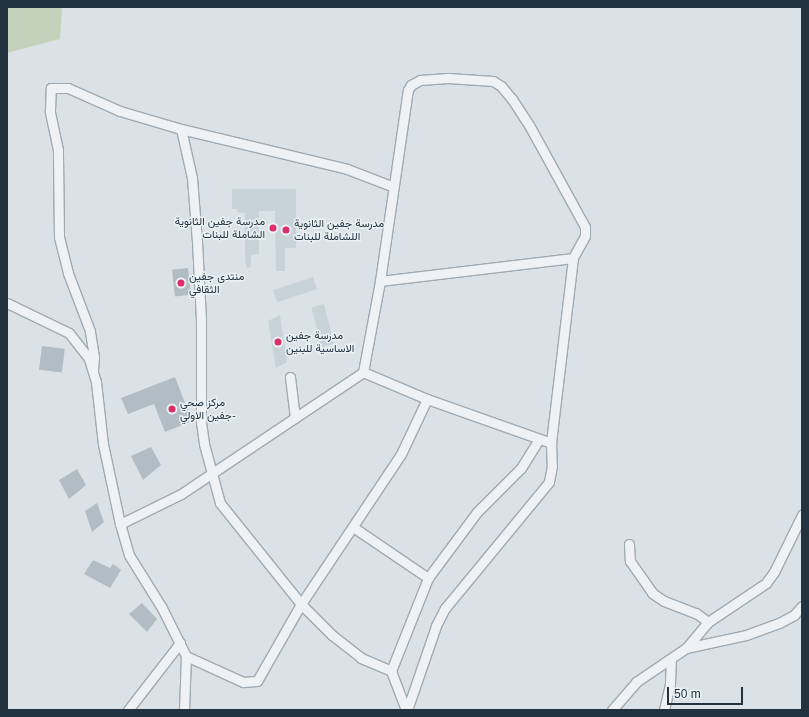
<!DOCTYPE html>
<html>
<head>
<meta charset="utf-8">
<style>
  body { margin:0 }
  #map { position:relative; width:809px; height:717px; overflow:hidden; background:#dbe2e7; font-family:Arial,Vazirmatn,sans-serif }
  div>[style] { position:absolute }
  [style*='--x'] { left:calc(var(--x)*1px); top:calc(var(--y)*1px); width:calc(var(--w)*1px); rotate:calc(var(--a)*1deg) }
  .built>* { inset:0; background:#c8d2d9; transform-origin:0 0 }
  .green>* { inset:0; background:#c5d2bb }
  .building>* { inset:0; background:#b1bcc4; transform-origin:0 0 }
  .roads { filter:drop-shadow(1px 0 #a0aab1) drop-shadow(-1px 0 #a0aab1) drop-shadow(0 1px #a0aab1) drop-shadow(0 -1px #a0aab1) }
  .minor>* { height:9px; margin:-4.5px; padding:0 4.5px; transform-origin:4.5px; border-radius:4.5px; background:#eef2f5 }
  .dots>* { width:11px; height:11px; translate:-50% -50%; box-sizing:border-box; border:2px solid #eaf1f5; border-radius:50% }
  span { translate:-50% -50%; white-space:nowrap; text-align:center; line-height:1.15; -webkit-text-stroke:3px #eaf1f5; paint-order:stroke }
  .poi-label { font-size:11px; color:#23323f }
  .right { translate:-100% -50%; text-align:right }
  .left { translate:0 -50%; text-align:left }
  .frame { position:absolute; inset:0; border:8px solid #23323f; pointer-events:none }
  .scale { position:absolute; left:667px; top:687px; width:76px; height:18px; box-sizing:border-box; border:2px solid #23323f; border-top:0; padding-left:5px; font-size:12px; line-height:14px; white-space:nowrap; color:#23323f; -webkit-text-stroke:3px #eaf1f5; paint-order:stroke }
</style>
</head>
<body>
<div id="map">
  <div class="built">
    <i style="clip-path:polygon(232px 189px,296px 189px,296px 248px,285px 248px,285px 271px,276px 271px,275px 211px,259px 211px,259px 254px,251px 255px,251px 267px,247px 268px,245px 261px,245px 213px,237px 212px,237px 209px,232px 209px)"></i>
    <i style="left:313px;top:277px;width:13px;height:42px;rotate:72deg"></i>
    <i style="left:324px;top:304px;width:41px;height:13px;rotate:76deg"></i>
    <i style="clip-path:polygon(280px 315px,287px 362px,276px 368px,268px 321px)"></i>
  </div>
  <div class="green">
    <i style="clip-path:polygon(7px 7px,62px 7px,60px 39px,7px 53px)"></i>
  </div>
  <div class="building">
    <i style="left:188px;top:268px;width:27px;height:16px;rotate:84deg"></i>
    <i style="left:42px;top:346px;width:23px;height:24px;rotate:7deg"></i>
    <i style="clip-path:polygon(175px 377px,192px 421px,165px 432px,154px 404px,128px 414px,121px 398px)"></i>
    <i style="clip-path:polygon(151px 447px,161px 465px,143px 480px,131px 456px)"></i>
    <i style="clip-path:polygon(77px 469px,86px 485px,69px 499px,59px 480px)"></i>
    <i style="clip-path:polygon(97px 503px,104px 522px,92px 532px,85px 511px)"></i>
    <i style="clip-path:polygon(93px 560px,110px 568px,113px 564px,121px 570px,110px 588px,84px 574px)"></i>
    <i style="clip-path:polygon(142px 603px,157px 619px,147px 632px,129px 614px)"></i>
  </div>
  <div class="roads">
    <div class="minor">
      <i style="--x:181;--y:129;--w:50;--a:77.3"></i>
      <i style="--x:192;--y:178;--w:63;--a:85.5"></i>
      <i style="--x:197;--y:241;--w:80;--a:87.1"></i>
      <i style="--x:201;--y:321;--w:101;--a:90"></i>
      <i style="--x:201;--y:422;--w:22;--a:82"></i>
      <i style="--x:204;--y:444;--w:61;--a:74.8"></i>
      <i style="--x:220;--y:503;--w:129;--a:51.3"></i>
      <i style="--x:301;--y:604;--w:44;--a:45"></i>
      <i style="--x:332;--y:635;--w:37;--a:38"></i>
      <i style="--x:361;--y:658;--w:33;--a:23"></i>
      <i style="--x:380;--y:281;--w:194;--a:-6.8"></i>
      <i style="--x:7;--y:303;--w:69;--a:25.8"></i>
      <i style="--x:69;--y:333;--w:33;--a:52"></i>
      <i style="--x:89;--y:359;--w:24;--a:73"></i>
      <i style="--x:96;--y:382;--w:62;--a:83.6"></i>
      <i style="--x:103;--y:444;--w:82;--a:78"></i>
      <i style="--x:93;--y:370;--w:13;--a:-86"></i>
      <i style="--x:94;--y:357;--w:26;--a:-99"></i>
      <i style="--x:90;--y:331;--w:62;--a:-110.8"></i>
      <i style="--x:68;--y:273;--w:37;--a:-104"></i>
      <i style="--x:59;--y:237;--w:87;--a:-90.7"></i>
      <i style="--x:58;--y:150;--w:40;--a:-102"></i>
      <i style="--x:50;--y:111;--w:23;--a:-88"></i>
      <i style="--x:51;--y:88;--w:17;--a:0"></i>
      <i style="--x:68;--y:88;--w:57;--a:23.9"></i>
      <i style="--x:120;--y:111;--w:64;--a:16.4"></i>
      <i style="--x:181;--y:129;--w:171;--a:13.5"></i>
      <i style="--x:347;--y:169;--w:50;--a:21"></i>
      <i style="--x:363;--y:372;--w:93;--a:-79.4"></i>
      <i style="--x:380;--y:281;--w:193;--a:-81.7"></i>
      <i style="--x:408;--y:90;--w:6;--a:-59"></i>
      <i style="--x:411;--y:85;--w:10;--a:-29"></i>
      <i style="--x:420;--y:80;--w:28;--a:-4"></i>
      <i style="--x:448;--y:78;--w:45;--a:3.8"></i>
      <i style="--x:493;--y:81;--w:9;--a:32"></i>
      <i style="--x:501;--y:86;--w:17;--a:50"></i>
      <i style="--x:512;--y:99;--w:31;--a:57"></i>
      <i style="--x:529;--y:125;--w:116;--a:61.2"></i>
      <i style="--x:585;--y:227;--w:9;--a:90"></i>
      <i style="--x:585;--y:236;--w:25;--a:119"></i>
      <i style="--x:573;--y:258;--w:186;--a:96.8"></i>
      <i style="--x:551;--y:443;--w:23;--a:88"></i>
      <i style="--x:552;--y:466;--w:16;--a:101"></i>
      <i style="--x:549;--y:482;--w:163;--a:129.5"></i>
      <i style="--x:445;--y:608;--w:20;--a:117"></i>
      <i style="--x:436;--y:626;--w:89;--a:109"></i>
      <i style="--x:290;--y:377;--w:41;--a:83"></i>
      <i style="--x:353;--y:527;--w:91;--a:34.2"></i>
      <i style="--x:629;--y:544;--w:17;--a:87"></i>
      <i style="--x:630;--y:561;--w:39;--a:55"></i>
      <i style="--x:652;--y:593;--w:14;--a:34"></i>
      <i style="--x:664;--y:601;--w:34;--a:21"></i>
      <i style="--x:696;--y:613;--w:15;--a:37"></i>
      <i style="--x:708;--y:622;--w:34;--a:130"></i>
      <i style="--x:708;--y:622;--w:70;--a:-33.9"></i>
      <i style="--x:766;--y:583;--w:14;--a:-54"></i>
      <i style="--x:774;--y:572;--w:64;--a:-63.8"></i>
      <i style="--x:186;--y:656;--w:63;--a:24.5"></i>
      <i style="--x:243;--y:682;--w:14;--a:-4"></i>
      <i style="--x:257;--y:681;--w:89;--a:-60.3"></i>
      <i style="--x:301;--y:604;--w:180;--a:-56.3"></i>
      <i style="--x:401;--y:454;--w:61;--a:-64.7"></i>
      <i style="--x:128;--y:710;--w:85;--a:-52.2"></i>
      <i style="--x:184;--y:710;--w:54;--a:-87.9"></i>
      <i style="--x:186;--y:656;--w:54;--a:-116.6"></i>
      <i style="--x:162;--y:608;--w:62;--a:-121.9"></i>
      <i style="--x:129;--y:555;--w:32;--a:-106"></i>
      <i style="--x:120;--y:524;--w:68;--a:-26.2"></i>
      <i style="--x:181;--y:494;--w:219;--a:-33.8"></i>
      <i style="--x:363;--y:372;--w:69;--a:22.9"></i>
      <i style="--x:427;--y:399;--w:132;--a:19.5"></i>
      <i style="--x:406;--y:710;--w:42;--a:-111"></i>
      <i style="--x:391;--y:671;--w:100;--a:-68.3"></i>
      <i style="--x:428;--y:578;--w:82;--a:-53.4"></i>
      <i style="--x:477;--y:512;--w:62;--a:-45"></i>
      <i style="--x:521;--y:468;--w:34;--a:-58"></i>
      <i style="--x:612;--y:710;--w:37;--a:-49"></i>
      <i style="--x:636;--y:682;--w:60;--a:-34.2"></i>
      <i style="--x:686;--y:648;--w:61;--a:-12.2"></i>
      <i style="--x:746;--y:635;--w:35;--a:-20"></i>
      <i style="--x:779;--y:623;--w:17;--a:-28"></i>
      <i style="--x:794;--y:615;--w:12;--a:-48"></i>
      <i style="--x:664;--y:710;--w:27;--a:-77"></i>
      <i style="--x:670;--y:684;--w:24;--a:-88"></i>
    </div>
  </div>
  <div class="dots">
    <i style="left:273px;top:228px;background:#dc2f6a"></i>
    <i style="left:286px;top:230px;background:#dc2f6a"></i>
    <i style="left:181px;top:283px;background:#dc2f6a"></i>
    <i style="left:278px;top:342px;background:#dc2f6a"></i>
    <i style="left:172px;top:409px;background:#dc2f6a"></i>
  </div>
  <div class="poi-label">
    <span class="right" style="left:265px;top:228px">مدرسة جفين الثانوية<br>الشاملة للبنات</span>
    <span class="left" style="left:294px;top:230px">مدرسة جفين الثانوية<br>اللشاملة للبنات</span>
    <span class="left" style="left:189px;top:283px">منتدى جفين<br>الثقافي</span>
    <span class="left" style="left:286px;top:342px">مدرسة جفين<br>الاساسية للبنين</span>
    <span class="left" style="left:180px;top:409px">مركز صحي<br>جفين الاولي-</span>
  </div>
  <div class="frame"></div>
  <div class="scale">50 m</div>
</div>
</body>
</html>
